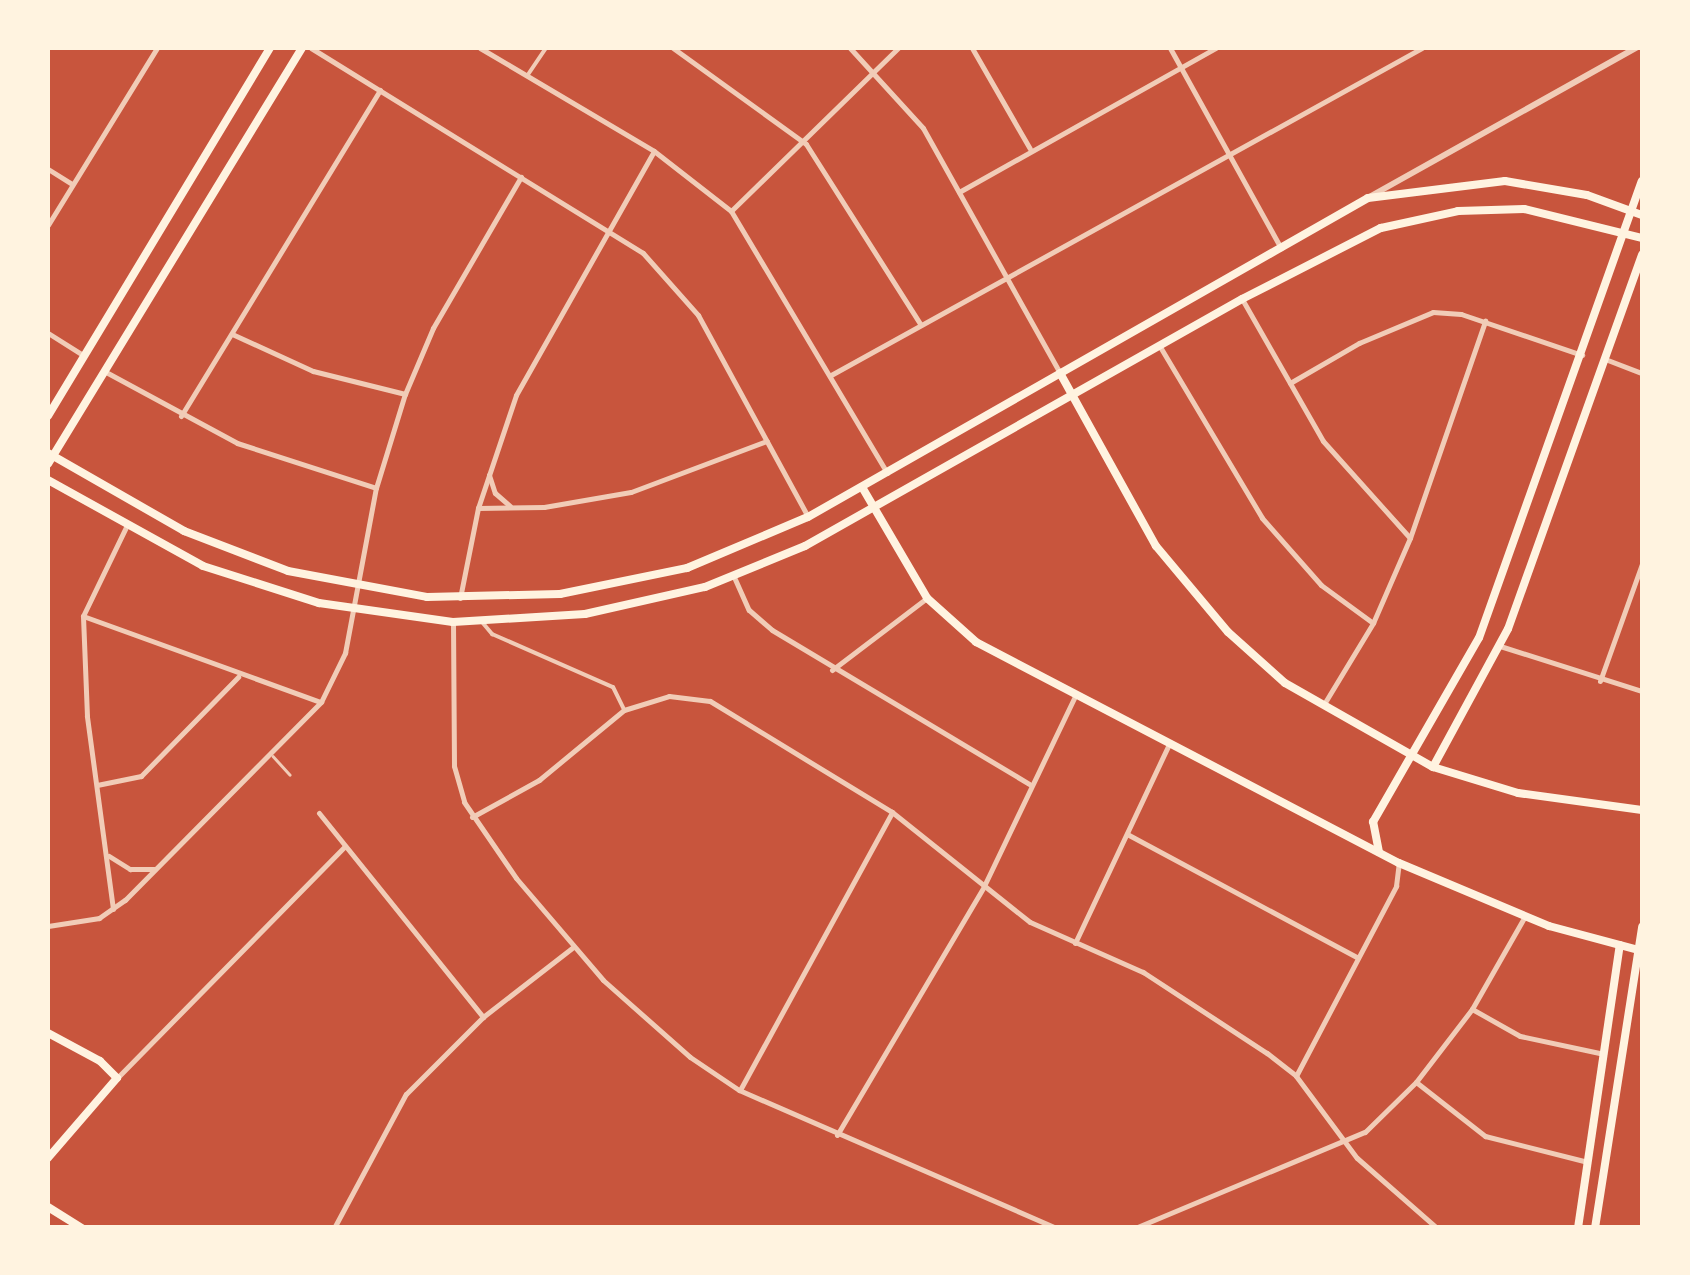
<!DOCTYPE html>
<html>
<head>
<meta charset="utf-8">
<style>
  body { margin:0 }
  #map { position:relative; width:1690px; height:1275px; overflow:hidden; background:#c8553d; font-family:"Roboto Condensed",sans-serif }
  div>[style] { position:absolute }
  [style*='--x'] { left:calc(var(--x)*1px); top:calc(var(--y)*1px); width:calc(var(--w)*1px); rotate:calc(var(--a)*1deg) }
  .service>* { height:2.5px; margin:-1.25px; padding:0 1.25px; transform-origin:1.25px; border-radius:1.25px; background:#f1ccb7 }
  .pedestrian>* { height:4px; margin:-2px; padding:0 2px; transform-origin:2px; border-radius:2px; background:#f1ccb7 }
  .minor>* { height:5px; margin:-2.5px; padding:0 2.5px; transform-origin:2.5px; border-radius:2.5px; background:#f1ccb7 }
  .tertiary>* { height:6px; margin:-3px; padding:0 3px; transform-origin:3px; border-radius:3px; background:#f1ccb7 }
  .secondary>* { height:8px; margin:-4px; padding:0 4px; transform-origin:4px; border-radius:4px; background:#fff3e0 }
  span { translate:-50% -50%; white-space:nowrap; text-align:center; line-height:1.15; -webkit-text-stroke:10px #fff3e0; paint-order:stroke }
  .frame { position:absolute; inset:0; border:50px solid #fff3e0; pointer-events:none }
</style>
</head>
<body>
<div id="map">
  <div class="service">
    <i style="--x:273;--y:756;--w:25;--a:48"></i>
  </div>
  <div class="pedestrian">
    <i style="--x:527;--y:76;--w:34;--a:-56"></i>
    <i style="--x:482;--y:622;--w:16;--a:50"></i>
    <i style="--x:492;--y:634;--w:132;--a:23.7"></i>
    <i style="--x:613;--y:687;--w:25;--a:64"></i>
  </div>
  <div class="minor">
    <i style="--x:311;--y:48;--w:390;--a:31.7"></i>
    <i style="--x:643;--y:253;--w:83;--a:48.4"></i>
    <i style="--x:698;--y:315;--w:230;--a:61.4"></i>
    <i style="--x:480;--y:48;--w:202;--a:30.6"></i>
    <i style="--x:654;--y:151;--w:98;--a:37.9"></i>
    <i style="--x:731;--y:211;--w:305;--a:59.2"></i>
    <i style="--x:673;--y:48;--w:164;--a:35.8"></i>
    <i style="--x:806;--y:144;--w:214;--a:57.6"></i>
    <i style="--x:850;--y:48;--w:108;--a:47.6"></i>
    <i style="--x:923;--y:128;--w:281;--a:60.8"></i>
    <i style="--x:972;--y:48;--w:116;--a:60.1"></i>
    <i style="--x:1170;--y:48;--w:229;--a:61"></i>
    <i style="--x:48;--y:169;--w:28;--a:32"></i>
    <i style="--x:959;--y:192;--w:295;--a:-29.3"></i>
    <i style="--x:731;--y:211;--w:233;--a:-44.3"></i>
    <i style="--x:48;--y:225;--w:208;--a:-58.4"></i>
    <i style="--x:1242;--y:299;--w:163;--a:60.3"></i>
    <i style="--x:1323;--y:441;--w:130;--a:48.1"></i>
    <i style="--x:48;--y:333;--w:41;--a:32.2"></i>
    <i style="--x:232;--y:334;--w:89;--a:24.6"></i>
    <i style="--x:313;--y:371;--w:95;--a:14"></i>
    <i style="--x:1159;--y:345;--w:201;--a:59.2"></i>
    <i style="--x:1262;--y:518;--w:89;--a:48.6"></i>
    <i style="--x:1321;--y:585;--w:64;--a:36.2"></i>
    <i style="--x:1605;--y:359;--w:40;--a:21"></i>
    <i style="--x:104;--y:371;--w:151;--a:28.4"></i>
    <i style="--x:237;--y:443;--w:146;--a:17.9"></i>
    <i style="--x:831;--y:375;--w:675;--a:-28.96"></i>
    <i style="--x:1290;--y:383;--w:80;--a:-30.1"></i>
    <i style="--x:1359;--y:343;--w:80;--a:-22.7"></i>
    <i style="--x:1433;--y:312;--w:28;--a:4"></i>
    <i style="--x:1461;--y:314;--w:128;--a:18.7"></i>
    <i style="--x:181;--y:416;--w:382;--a:-58.6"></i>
    <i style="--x:489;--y:475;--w:19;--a:72"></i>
    <i style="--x:495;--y:493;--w:20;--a:41"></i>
    <i style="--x:478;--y:508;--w:66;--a:-0.9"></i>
    <i style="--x:544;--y:507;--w:88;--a:-9.8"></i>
    <i style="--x:631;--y:492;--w:145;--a:-20.6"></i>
    <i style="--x:734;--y:577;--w:36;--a:66"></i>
    <i style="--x:749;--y:610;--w:30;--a:41"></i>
    <i style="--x:772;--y:630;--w:300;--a:30.9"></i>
    <i style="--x:460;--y:598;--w:92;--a:-78.7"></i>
    <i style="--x:478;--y:508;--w:119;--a:-71.4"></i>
    <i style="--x:516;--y:395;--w:280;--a:-60.5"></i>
    <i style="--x:83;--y:616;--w:252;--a:19.9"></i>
    <i style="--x:453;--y:622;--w:144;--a:89.6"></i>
    <i style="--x:454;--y:766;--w:37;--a:74"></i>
    <i style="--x:464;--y:802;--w:92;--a:55.6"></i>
    <i style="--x:516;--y:878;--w:134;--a:49.5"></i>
    <i style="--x:603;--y:980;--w:116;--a:41.5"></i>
    <i style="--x:690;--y:1057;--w:59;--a:34"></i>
    <i style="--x:739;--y:1090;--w:346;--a:23.5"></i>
    <i style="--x:1500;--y:646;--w:149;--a:17.6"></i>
    <i style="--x:832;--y:670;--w:119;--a:-37.2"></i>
    <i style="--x:1600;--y:681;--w:124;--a:-70.3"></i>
    <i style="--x:1324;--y:704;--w:95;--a:-58.8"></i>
    <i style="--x:1373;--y:623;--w:93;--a:-66.5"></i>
    <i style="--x:1410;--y:538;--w:230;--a:-70.9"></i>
    <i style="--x:97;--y:785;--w:45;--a:-11.6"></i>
    <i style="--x:141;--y:776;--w:139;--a:-45.6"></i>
    <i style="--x:319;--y:813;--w:262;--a:51.2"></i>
    <i style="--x:472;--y:817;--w:77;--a:-28.9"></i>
    <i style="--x:539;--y:780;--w:110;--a:-39.5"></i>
    <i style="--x:624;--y:710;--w:47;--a:-17.3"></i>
    <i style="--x:669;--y:696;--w:41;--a:7"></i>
    <i style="--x:710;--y:701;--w:213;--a:31.4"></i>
    <i style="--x:892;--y:812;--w:176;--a:38.6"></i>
    <i style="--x:1030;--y:922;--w:124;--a:23.9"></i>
    <i style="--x:1143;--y:972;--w:148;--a:33.2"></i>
    <i style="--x:1267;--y:1053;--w:37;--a:38"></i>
    <i style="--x:1296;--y:1076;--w:102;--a:53.4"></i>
    <i style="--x:1357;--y:1158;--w:106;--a:41.2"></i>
    <i style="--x:1127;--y:834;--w:262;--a:28.2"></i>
    <i style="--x:109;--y:856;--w:25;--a:32"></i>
    <i style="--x:130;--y:869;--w:24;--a:0"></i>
    <i style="--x:113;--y:909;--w:195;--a:-97.7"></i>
    <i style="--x:87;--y:716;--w:100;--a:-92.3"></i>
    <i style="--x:83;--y:616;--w:99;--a:-64.2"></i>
    <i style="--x:48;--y:926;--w:52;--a:-8.9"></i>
    <i style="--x:99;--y:918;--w:32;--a:-35"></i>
    <i style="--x:125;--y:900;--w:279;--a:-45.3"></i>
    <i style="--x:321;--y:702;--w:55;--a:-63.9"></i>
    <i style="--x:345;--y:653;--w:168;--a:-79.4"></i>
    <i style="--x:376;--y:488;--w:98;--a:-72.9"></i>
    <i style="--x:405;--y:394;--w:72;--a:-67"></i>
    <i style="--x:433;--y:328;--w:175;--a:-59.8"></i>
    <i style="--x:1075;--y:943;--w:220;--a:-64.7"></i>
    <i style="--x:1472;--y:1009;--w:55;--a:29.4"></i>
    <i style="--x:1520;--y:1036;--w:86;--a:12.1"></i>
    <i style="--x:1296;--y:1076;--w:215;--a:-62.2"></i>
    <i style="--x:1396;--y:886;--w:23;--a:-83"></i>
    <i style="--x:117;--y:1078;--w:324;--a:-45.5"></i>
    <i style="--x:1416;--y:1082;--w:88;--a:38"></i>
    <i style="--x:1485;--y:1136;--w:106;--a:14.2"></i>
    <i style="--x:740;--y:1090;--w:317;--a:-61.3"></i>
    <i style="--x:837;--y:1135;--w:289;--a:-59.4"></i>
    <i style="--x:984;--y:886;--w:211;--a:-64.4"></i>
    <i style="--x:334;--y:1228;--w:152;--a:-61.8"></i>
    <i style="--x:406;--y:1094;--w:109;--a:-45"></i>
    <i style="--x:483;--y:1017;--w:113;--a:-37.8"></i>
    <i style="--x:1135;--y:1228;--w:249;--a:-22.7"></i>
    <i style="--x:1365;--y:1132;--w:71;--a:-44.4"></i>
    <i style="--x:1416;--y:1082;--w:92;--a:-52.5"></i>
    <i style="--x:1472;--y:1009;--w:107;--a:-60.3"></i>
  </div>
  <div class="tertiary">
    <i style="--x:1371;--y:196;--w:304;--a:-29.2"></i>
  </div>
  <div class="secondary">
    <i style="--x:1060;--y:373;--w:198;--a:61"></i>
    <i style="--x:1156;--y:546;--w:112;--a:50.1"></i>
    <i style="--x:1228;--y:632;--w:76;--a:41.8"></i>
    <i style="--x:1285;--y:683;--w:170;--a:29.6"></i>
    <i style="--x:1433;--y:767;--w:89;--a:17"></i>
    <i style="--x:1518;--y:793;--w:125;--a:7.8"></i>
    <i style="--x:48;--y:416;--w:430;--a:-58.9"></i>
    <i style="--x:48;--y:453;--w:157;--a:29.8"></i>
    <i style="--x:184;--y:531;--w:111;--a:21"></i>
    <i style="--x:288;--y:571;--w:141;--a:10.6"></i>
    <i style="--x:427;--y:597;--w:133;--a:-1.3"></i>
    <i style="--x:560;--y:594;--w:130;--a:-11.6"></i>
    <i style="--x:687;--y:568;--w:131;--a:-22.9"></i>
    <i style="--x:808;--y:517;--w:644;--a:-29.67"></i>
    <i style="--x:1368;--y:198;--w:138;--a:-7.1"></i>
    <i style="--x:1505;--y:181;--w:83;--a:9.7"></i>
    <i style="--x:1587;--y:195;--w:59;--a:20"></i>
    <i style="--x:48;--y:464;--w:487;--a:-58.6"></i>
    <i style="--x:48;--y:480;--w:177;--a:29"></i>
    <i style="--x:203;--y:566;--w:122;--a:17.7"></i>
    <i style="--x:319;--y:603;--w:135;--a:8.1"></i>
    <i style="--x:453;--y:622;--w:132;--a:-3.5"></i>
    <i style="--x:585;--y:614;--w:123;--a:-12.7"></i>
    <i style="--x:705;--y:587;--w:108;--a:-22.3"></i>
    <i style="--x:805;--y:546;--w:502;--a:-29.48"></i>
    <i style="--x:1242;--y:299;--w:156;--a:-27.1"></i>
    <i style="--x:1381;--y:228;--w:79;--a:-12.4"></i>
    <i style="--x:1458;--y:211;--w:66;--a:-1.7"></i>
    <i style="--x:1524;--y:209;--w:122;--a:13.8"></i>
    <i style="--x:862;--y:487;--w:129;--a:59.6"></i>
    <i style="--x:927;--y:598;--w:66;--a:41.9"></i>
    <i style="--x:976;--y:642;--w:477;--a:27.6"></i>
    <i style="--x:1399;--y:863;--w:163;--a:22.8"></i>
    <i style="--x:1549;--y:926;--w:96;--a:15"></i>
    <i style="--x:1433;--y:767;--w:157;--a:-61.5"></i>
    <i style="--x:1508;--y:629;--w:398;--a:-70.3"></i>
    <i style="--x:1379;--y:852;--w:31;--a:-101"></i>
    <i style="--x:1373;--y:822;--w:212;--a:-60.1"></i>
    <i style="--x:1479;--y:638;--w:485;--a:-70.4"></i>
    <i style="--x:48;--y:1033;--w:59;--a:28.3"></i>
    <i style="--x:100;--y:1061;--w:24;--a:45"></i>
    <i style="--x:117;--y:1078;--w:106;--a:130.8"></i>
    <i style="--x:48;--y:1207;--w:40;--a:32"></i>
    <i style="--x:1578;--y:1228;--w:286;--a:-81.6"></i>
    <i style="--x:1595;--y:1228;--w:305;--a:-81.1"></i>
  </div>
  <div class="frame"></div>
</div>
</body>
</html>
